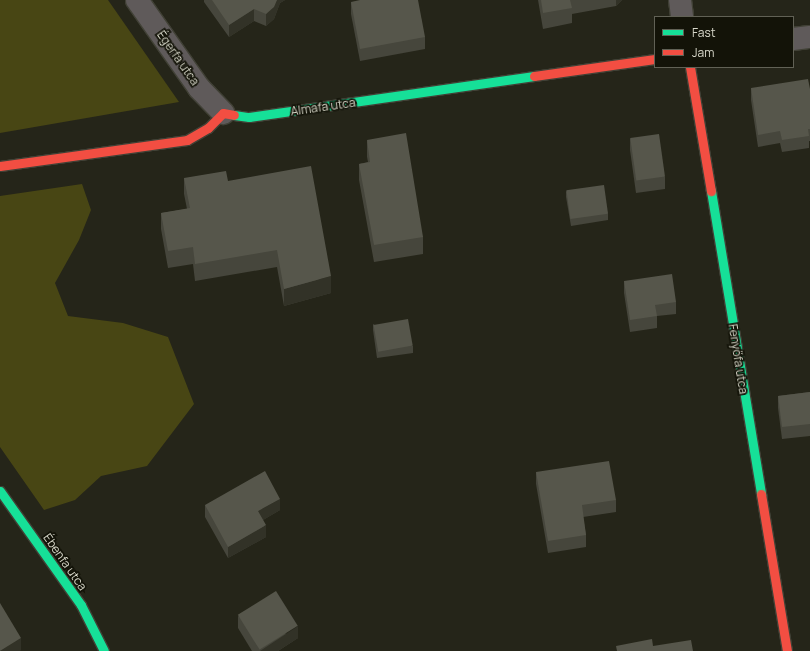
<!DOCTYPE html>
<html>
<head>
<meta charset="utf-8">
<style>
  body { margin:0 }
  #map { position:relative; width:810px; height:651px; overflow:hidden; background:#252519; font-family:Manrope,sans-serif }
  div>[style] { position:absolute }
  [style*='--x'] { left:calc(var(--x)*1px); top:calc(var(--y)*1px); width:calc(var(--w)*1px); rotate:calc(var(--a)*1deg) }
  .green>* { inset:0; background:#484614 }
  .roads { filter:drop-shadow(1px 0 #414136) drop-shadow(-1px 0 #414136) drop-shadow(0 1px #414136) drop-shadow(0 -1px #414136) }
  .street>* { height:22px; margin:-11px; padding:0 11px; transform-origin:11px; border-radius:11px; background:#5f5a5a }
  .fast>* { height:9px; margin:-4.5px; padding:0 4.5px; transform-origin:4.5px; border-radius:4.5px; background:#16e098 }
  .jam>* { height:9px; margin:-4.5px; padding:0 4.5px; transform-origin:4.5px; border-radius:4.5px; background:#f24e42 }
  .wall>* { inset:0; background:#46463c }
  .shaded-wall>* { inset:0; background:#323227 }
  .building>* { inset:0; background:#56564b; transform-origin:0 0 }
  span { translate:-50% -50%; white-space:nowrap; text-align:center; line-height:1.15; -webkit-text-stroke:3.5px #131308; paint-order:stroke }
  .street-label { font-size:12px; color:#d7d7c9 }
  .legend { position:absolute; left:654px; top:16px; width:140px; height:52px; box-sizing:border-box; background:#131308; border:1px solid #616155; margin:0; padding:5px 7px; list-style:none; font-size:12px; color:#d7d7c9 }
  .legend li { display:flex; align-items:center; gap:8px; height:20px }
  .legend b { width:20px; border:1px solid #616155 }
</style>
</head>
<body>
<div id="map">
  <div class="green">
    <i style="clip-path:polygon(0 0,108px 0,179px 102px,0 133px)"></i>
    <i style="clip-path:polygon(82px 184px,91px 210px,79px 240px,55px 283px,68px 316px,123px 323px,168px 337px,194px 404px,147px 466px,101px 476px,75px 500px,44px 510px,0 447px,0 196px)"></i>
  </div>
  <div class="roads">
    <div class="street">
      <i style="--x:137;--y:0;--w:108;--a:54.8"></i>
      <i style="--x:199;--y:88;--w:35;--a:46"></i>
      <i style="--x:680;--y:0;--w:17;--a:83"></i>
      <i style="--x:793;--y:39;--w:17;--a:-7"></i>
    </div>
    <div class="fast">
      <i style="--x:234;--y:115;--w:15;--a:8"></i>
      <i style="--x:249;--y:117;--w:288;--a:-8.2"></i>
      <i style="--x:711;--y:191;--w:307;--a:80.6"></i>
      <i style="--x:0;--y:491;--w:140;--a:54.6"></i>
      <i style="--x:81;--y:605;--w:51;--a:63.4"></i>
    </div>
    <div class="jam">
      <i style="--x:690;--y:67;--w:126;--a:80.4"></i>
      <i style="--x:534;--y:76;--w:122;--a:-8"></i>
      <i style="--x:0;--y:166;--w:189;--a:-7.9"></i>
      <i style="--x:187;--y:140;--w:24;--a:-30"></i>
      <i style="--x:208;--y:128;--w:21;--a:-45"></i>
      <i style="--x:223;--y:113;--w:11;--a:10"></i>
      <i style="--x:761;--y:494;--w:159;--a:80.6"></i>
    </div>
  </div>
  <div class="wall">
    <i style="clip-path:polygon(204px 0,285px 0,280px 3px,274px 19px,266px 26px,254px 21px,229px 37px,204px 2px)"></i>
    <i style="clip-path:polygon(538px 0,622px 0,616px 6px,572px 14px,572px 23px,543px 29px)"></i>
    <i style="clip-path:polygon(351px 2px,425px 37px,425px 49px,360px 61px,351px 14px)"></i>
    <i style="clip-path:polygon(751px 88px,810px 89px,810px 141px,809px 141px,809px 148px,782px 152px,780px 143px,758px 147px,751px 100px)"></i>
    <i style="clip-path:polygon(630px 138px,665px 177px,665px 189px,636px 193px,630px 150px)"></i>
    <i style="clip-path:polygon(367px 140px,423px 237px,423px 254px,374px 262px,359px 180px,359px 164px,368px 162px,367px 157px)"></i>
    <i style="clip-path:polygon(184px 178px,228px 181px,331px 293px,284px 306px,277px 267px,195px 281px,193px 264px,168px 268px,161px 229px,161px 213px,187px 209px,184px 194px)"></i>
    <i style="clip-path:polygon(566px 191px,608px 214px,608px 220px,571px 226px,566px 197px)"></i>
    <i style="clip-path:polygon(624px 281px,676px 302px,676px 314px,657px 316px,657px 328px,630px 332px,624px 293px)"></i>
    <i style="clip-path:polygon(373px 324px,413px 346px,413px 353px,377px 358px,373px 330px)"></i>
    <i style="clip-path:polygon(810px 392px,810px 436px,782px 439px,778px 408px,778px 396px)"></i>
    <i style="clip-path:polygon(536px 472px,616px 500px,616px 512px,583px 517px,586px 535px,586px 547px,548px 553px,536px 484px)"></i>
    <i style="clip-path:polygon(205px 505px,280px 510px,263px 520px,266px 537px,228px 558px,205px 517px)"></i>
    <i style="clip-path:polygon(238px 616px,298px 638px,278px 651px,252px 651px,238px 628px)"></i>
  </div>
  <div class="shaded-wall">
    <i style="clip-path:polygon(277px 0,285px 0,280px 3px,274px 19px,266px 26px,266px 14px)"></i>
    <i style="clip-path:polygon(616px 0,622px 0,616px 6px)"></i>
    <i style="clip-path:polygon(254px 9px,254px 21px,229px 37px,229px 25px)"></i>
    <i style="clip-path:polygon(331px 276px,331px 293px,284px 306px,284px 289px)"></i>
    <i style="clip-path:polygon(280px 499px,280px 510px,258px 523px,258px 511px)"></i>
    <i style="clip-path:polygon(266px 525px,266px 537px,228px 558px,228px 547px)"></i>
    <i style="clip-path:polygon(298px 626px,298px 638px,278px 651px,260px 651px)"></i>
    <i style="clip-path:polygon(21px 638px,21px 650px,20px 651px,0 651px)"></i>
  </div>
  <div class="building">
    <i style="clip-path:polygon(212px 0,277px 0,274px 7px,266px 14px,254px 9px,229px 25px)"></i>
    <i style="clip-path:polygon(360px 0,418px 0,425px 37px,360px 49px,351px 2px)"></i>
    <i style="clip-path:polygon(541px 0,570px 0,572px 8px,543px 13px)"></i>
    <i style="clip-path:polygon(808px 79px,810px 89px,810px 129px,808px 129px,809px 136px,782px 140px,780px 131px,758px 135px,751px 88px)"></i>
    <i style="clip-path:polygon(406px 133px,423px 237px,374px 245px,359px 164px,370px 162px,367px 140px)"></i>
    <i style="left:659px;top:134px;width:43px;height:29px;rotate:82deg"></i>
    <i style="clip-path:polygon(311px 166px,331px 276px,284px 289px,277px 250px,195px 264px,193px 247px,168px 251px,161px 213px,190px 208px,184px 178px,226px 171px,228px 181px)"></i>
    <i style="left:604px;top:185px;width:29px;height:38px;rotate:82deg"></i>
    <i style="clip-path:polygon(672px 274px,676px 302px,655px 305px,657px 316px,630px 320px,624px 281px)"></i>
    <i style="left:408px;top:319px;width:27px;height:35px;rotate:80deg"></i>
    <i style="clip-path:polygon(810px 392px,810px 424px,782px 427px,778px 396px)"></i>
    <i style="clip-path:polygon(609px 461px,616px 500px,582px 505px,586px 535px,548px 541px,536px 472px)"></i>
    <i style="clip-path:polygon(265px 471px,280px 499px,258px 511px,266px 525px,228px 547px,205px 505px)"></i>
    <i style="left:276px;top:591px;width:41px;height:45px;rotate:58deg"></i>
    <i style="clip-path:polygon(0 603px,21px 638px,0 651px)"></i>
    <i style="clip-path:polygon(652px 639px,653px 646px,691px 640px,693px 651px,617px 651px,616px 646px)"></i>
  </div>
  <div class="street-label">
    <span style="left:178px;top:58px;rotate:55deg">Égerfa utca</span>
    <span style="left:323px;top:107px;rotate:-8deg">Almafa utca</span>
    <span style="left:738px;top:359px;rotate:81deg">Fenyőfa utca</span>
    <span style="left:65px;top:562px;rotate:55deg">Ébenfa utca</span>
  </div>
  <ul class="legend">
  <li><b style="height:5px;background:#16e098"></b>Fast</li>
  <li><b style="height:5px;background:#f24e42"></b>Jam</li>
  </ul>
</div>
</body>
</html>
